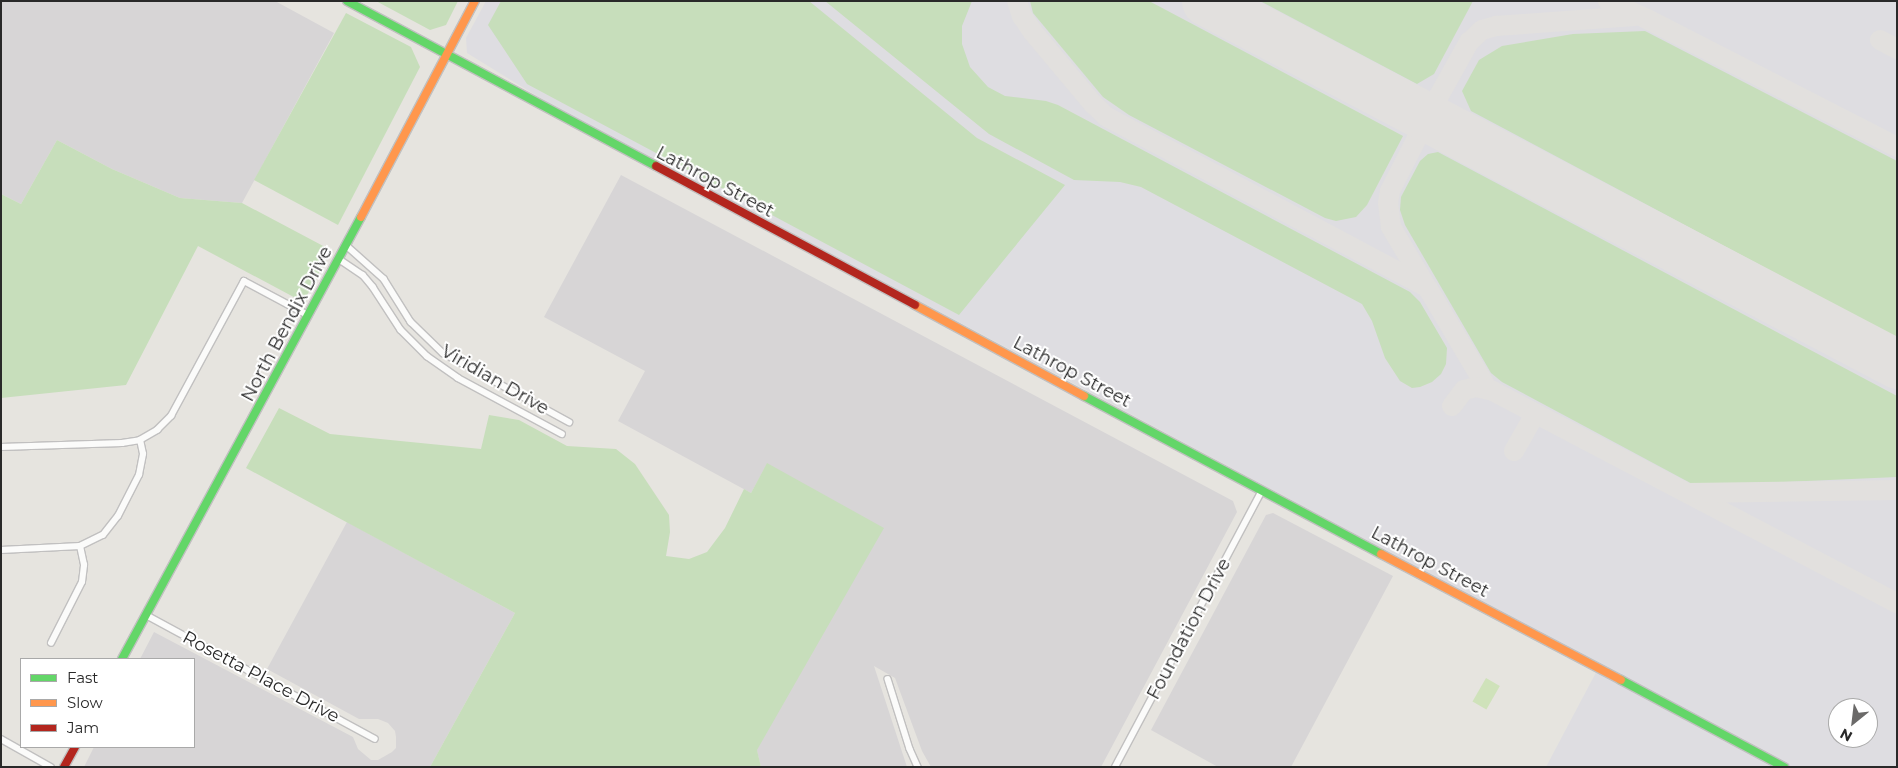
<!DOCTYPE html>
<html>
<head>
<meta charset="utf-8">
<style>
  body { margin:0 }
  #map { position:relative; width:1898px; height:768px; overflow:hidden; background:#e6e4df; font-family:Montserrat,sans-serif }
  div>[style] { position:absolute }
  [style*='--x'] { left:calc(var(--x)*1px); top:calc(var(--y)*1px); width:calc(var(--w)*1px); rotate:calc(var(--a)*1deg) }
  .industrial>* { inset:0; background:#d7d5d6 }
  .airport>* { inset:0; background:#dedde1 }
  .green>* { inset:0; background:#c7debb }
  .pitch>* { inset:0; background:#cfe2ba; transform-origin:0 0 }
  .taxiway>* { height:20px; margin:-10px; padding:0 10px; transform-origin:10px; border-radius:10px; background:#e2e0de }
  .runway>* { height:49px; margin:-24.5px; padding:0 24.5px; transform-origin:24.5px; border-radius:24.5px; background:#e2e0de }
  .roads { filter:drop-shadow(1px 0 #c1c0c0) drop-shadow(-1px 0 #c1c0c0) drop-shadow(0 1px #c1c0c0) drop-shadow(0 -1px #c1c0c0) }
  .street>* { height:5.5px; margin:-2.75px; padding:0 2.75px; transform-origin:2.75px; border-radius:2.75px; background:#fbfbfa }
  .fast>* { height:8px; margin:-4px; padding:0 4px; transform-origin:4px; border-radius:4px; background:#63d668 }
  .slow>* { height:8px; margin:-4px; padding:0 4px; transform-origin:4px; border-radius:4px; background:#ff974d }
  .jam>* { height:8px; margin:-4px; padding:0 4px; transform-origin:4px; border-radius:4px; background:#b3261e }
  span { translate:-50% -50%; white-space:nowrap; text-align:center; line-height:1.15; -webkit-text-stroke:4px #fff; paint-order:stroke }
  .street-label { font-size:18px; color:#292929 }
  .frame { position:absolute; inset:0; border:2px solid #292929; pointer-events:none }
  .legend { position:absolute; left:20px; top:658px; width:175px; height:90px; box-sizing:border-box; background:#fff; border:1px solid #a9a9a9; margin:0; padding:6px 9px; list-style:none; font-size:15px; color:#292929 }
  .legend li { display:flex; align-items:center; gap:10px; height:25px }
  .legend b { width:25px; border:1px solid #a9a9a9 }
  .north { position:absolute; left:1828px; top:698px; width:50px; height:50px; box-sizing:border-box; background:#fff; border:1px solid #a9a9a9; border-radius:50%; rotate:209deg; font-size:14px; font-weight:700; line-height:20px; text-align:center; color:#292929 }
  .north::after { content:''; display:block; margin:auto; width:18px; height:22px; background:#6b6a69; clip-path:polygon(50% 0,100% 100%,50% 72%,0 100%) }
</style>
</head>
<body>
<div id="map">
  <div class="industrial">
    <i style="clip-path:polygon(1px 1px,275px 1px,334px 33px,242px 203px,180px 198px,112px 169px,57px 140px,21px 204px,1px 194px)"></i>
    <i style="clip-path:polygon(621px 175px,1233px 501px,1237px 512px,1101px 767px,931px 767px,922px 751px,895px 678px,874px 666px,907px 767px,761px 767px,757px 751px,767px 464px,751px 493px,618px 421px,645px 371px,544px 317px)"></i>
    <i style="clip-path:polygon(1273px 513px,1393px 576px,1291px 767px,1218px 767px,1151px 730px,1266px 515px)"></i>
    <i style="clip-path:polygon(347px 522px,515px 613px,430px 767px,84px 767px,94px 747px,194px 747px,194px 659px,140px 659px,154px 632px,353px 737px,358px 749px,371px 760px,378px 760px,392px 752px,396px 748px,396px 737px,395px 731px,388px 723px,378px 719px,359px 719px,267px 669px)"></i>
  </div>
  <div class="airport">
    <i style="clip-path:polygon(evenodd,486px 1px,1897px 1px,1897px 767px,1546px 767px,1600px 665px,545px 101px,467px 53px,466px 38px,486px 1px,1838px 708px,1868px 708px,1868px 738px,1838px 738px,1838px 708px)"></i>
  </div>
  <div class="green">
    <i style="clip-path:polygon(376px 1px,458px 1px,446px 25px,430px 30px)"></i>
    <i style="clip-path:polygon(501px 1px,809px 1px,977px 138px,1065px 185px,959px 315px,527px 84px,488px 25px)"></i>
    <i style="clip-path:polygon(825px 1px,972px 1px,962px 26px,962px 44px,970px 67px,988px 87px,1005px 96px,1046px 101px,1058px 105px,1410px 292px,1420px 302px,1447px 348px,1446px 364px,1441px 374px,1432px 382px,1420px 387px,1412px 388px,1400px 381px,1385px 358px,1372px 321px,1362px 304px,1141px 187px,1120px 182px,1074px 180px,989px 134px)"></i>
    <i style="clip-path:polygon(1030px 1px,1149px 1px,1403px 136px,1367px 205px,1356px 217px,1336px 221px,1325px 218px,1129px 115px,1103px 97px,1033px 13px)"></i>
    <i style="clip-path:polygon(1260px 1px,1473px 1px,1434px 74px,1417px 84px)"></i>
    <i style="clip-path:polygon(346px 13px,411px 47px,420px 67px,338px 225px,254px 180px)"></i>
    <i style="clip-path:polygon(1645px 31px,1897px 161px,1897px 338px,1471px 111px,1462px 91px,1479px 60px,1502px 46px,1573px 34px)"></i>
    <i style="clip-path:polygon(57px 140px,112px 169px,180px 198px,242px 203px,327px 248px,318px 276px,303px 302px,198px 246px,126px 385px,1px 398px,1px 194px,21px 204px)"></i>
    <i style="clip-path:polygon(1438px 152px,1897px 396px,1897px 477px,1696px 486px,1502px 382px,1491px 373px,1405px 225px,1400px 210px,1401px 197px,1420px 161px,1428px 154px)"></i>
    <i style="clip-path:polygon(279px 408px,330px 434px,481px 449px,489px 415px,519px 420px,567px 446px,616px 449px,635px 464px,669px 515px,670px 532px,666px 556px,689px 559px,707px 552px,725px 528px,744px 489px,751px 493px,767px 463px,884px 528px,757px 750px,761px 767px,430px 767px,515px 613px,246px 468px)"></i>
  </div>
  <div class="pitch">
    <i style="left:1486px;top:678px;width:16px;height:27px;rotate:30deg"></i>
  </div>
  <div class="taxiway">
    <i style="--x:1017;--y:1;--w:16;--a:72"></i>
    <i style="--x:1022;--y:16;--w:18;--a:56"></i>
    <i style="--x:1032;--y:31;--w:95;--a:50.1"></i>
    <i style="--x:1093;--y:104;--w:19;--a:43"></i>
    <i style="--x:1107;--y:117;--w:362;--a:28"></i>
    <i style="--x:1427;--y:287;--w:117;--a:59.3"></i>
    <i style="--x:1487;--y:388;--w:463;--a:27.7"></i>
    <i style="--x:1608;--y:1;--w:43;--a:24.8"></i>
    <i style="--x:1647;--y:19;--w:281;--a:27.1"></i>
    <i style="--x:1880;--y:40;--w:19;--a:28"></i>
    <i style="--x:1454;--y:130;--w:22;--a:-133"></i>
    <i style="--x:1439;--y:114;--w:13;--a:-103"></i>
    <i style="--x:1436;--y:101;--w:68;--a:-60.8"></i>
    <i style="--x:1469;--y:42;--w:18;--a:-43"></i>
    <i style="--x:1482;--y:30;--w:15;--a:-16"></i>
    <i style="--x:1496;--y:26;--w:139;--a:-4.1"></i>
    <i style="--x:1426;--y:286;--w:69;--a:-120.7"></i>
    <i style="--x:1391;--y:227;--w:24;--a:-97"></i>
    <i style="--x:1388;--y:203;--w:12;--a:-81"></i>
    <i style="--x:1390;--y:191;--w:59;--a:-63"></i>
    <i style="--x:1417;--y:138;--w:10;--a:-45"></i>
    <i style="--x:1424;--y:131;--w:8;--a:-14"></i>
    <i style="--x:1432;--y:129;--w:22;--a:3"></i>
    <i style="--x:1452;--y:406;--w:20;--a:-53"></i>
    <i style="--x:1464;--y:390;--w:12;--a:-14"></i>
    <i style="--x:1476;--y:387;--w:17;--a:13"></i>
    <i style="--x:1514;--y:451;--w:43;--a:-60.4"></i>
    <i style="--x:1688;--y:493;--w:209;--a:-0.8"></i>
  </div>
  <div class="runway">
    <i style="--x:1206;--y:1;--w:781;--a:27.71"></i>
  </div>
  <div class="roads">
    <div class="street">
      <i style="--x:346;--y:245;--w:51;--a:41.8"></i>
      <i style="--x:384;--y:279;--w:51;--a:57.9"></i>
      <i style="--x:411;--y:322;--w:45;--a:44.1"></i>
      <i style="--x:443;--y:353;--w:144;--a:28.7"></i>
      <i style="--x:339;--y:259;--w:29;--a:34"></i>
      <i style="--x:363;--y:275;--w:16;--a:50"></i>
      <i style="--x:373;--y:287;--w:51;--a:56.9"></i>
      <i style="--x:401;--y:330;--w:37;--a:45"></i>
      <i style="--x:427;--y:356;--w:38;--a:35"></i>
      <i style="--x:458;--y:378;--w:118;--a:28.3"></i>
      <i style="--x:1;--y:447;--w:121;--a:-1.9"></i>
      <i style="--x:122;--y:443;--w:18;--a:-9"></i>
      <i style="--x:140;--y:440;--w:20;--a:-30"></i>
      <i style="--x:157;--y:430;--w:20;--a:-45"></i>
      <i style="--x:171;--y:416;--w:153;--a:-61.6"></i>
      <i style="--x:244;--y:281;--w:72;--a:28"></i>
      <i style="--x:1;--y:550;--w:79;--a:-2.9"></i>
      <i style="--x:80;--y:546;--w:25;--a:-26"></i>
      <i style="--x:103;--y:535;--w:24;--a:-52"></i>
      <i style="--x:118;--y:516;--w:46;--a:-62.9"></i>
      <i style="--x:139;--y:475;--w:21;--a:-79"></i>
      <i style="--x:143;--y:454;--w:14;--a:-102"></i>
      <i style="--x:146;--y:615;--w:260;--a:28.4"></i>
      <i style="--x:51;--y:643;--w:68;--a:-63.1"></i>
      <i style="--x:82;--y:582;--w:17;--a:-83"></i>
      <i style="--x:84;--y:565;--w:19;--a:-102"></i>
      <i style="--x:888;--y:679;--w:73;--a:72.6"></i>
      <i style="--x:910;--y:749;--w:20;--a:66"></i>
      <i style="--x:1;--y:739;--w:57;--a:29.2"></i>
      <i style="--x:1115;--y:767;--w:313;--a:-62"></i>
    </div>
    <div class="fast">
      <i style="--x:347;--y:1;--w:350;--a:28.1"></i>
      <i style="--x:1084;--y:396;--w:336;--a:28"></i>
      <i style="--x:122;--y:659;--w:502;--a:-61.6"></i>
      <i style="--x:1621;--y:680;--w:185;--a:28.1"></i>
    </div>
    <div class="slow">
      <i style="--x:361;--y:217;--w:244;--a:-62.2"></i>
      <i style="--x:915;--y:305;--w:192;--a:28.3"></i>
      <i style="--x:1381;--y:554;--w:271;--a:27.7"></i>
    </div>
    <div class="jam">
      <i style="--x:656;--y:166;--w:294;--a:28.2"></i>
      <i style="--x:64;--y:767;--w:23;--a:-61"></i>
    </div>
  </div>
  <div class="street-label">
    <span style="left:715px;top:182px;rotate:28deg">Lathrop Street</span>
    <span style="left:287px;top:324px;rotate:-62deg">North Bendix Drive</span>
    <span style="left:1072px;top:372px;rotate:28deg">Lathrop Street</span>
    <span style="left:495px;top:380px;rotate:30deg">Viridian Drive</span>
    <span style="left:1430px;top:562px;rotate:28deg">Lathrop Street</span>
    <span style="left:1189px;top:629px;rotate:-62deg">Foundation Drive</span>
    <span style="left:261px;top:677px;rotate:28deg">Rosetta Place Drive</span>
  </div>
  <div class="frame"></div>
  <ul class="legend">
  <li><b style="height:6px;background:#63d668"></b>Fast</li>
  <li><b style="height:6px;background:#ff974d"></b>Slow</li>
  <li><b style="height:6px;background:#b3261e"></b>Jam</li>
  </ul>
  <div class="north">N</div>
</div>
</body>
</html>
